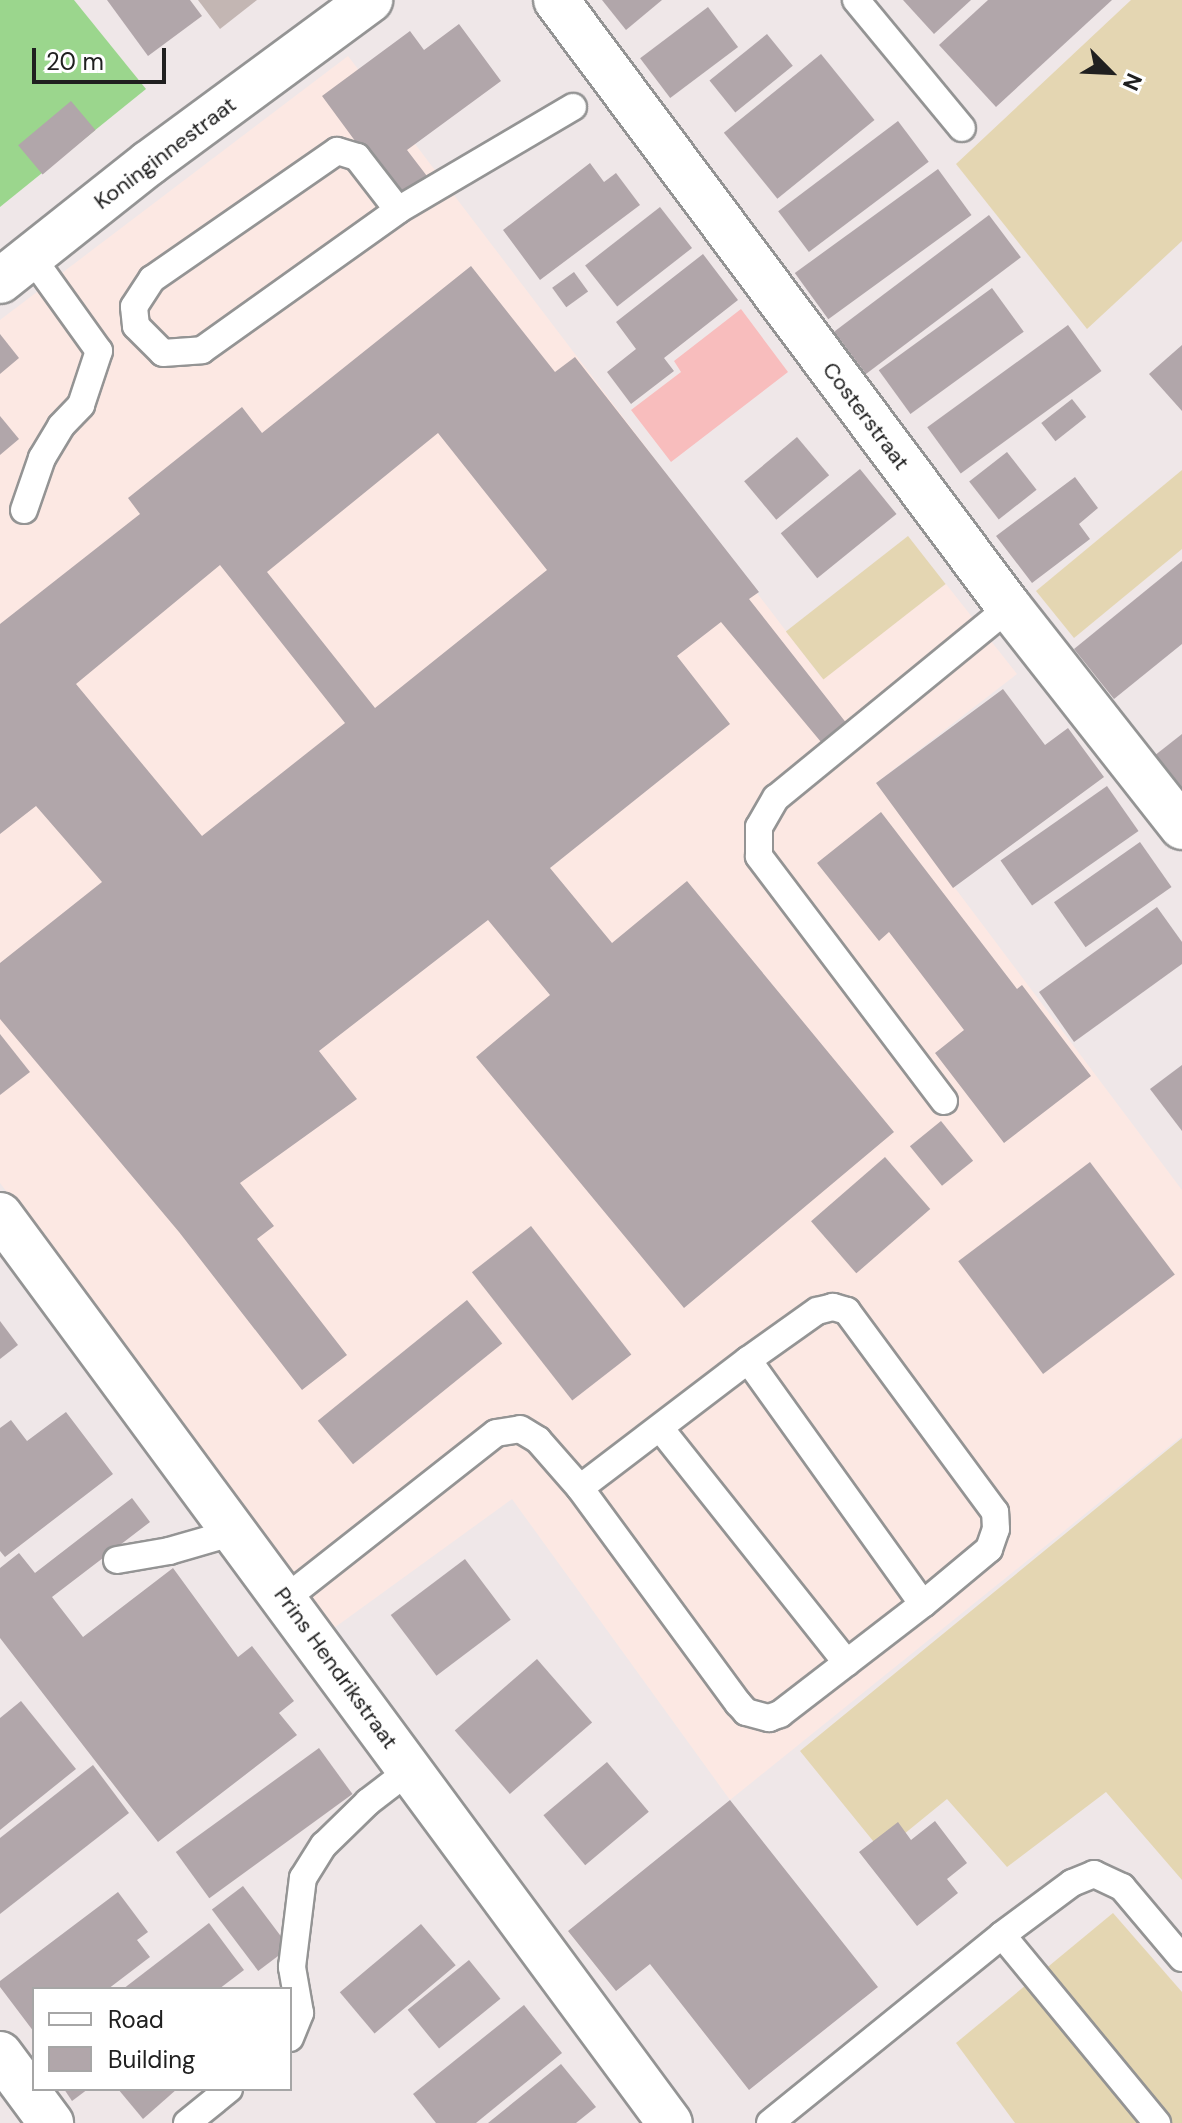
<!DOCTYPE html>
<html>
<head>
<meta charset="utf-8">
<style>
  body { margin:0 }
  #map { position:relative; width:1182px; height:2123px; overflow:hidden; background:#efe7e8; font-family:"DM Sans",sans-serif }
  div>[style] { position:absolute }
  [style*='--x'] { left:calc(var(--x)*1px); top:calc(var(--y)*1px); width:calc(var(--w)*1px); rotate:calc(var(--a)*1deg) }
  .education>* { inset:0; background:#fce8e3 }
  .construction>* { inset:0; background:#c3b6b3 }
  .grass>* { inset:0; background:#e4d6b2; transform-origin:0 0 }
  .sand>* { inset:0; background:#f8bdbd }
  .pitch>* { inset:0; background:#9bd68d }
  .building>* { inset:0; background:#b1a6aa; transform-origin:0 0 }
  .roads { filter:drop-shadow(2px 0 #949494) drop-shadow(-2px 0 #949494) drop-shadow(0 2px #949494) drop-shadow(0 -2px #949494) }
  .lane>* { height:26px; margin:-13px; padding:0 13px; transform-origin:13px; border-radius:13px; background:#fff }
  .street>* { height:44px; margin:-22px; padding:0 22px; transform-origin:22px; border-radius:22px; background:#fff }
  span { translate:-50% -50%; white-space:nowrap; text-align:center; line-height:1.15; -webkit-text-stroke:7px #fff; paint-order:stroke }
  .street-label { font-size:22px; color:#202020 }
  .legend { position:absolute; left:32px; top:1987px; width:260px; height:104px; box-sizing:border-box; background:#fff; border:2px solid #a6a6a6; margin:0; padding:10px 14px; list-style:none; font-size:24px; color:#202020 }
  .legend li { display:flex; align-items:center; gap:16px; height:40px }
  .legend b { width:40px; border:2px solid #a6a6a6 }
  .north { position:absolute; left:1070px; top:32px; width:80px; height:80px; -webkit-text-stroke:6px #fff; paint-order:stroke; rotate:114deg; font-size:22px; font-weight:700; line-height:32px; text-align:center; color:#202020 }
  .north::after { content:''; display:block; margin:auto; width:28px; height:36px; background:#202020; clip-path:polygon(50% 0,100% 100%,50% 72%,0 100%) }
  .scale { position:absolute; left:32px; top:48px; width:134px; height:36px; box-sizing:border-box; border:4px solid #202020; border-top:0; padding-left:10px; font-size:24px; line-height:28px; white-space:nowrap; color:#202020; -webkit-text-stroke:6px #fff; paint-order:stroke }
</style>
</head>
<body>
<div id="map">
  <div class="education">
    <i style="clip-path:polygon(348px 56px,821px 677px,946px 584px,1017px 674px,876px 783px,1182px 1190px,1182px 1436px,730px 1800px,512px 1499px,334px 1628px,0 1183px,0 320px)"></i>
  </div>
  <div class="construction">
    <i style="clip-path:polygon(198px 0,257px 0,220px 29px)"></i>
  </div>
  <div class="grass">
    <i style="clip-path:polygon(1131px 0,1182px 0,1182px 241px,1087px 329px,956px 164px)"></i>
    <i style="clip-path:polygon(1182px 470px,1182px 549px,1074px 638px,1036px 591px)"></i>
    <i style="left:908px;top:536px;width:61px;height:155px;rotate:52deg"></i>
    <i style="clip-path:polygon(1182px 1438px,1182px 1880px,1106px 1792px,1007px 1867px,947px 1799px,882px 1852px,800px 1751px)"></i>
    <i style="clip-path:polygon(1113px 1913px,1182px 1992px,1182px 2123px,1015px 2123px,956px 2043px)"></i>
  </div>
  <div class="sand">
    <i style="clip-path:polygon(741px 309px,788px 372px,671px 462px,631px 410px,681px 372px,674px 361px)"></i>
  </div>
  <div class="pitch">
    <i style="clip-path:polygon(0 0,74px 0,146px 89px,0 207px)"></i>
  </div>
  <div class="building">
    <i style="clip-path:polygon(107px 0,190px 0,202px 16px,148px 56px)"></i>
    <i style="clip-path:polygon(602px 0,662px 0,626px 30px)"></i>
    <i style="clip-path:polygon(903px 0,971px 0,934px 34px)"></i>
    <i style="clip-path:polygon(988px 0,1112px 0,996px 107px,939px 45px)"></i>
    <i style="left:708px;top:7px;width:50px;height:85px;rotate:53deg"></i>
    <i style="clip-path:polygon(459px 24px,501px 81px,407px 150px,430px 180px,400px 202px,322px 96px,410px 31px,424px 50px)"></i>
    <i style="left:767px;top:34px;width:41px;height:74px;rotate:51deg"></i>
    <i style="left:821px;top:54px;width:85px;height:125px;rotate:51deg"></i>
    <i style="left:71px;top:101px;width:38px;height:69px;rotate:50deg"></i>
    <i style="left:898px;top:121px;width:51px;height:150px;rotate:53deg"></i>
    <i style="clip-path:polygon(590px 163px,604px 182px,616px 173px,640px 205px,540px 280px,503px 230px)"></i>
    <i style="left:938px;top:169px;width:57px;height:177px;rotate:54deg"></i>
    <i style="left:660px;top:207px;width:52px;height:95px;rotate:52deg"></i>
    <i style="left:989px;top:215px;width:53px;height:194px;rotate:53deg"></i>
    <i style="clip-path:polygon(703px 254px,738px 300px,664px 358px,674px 371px,631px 404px,607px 372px,636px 349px,616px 322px)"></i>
    <i style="clip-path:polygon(evenodd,471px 266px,555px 372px,575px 357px,759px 592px,749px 599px,851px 729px,826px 748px,721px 622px,677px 656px,730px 724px,550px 868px,612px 943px,687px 881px,894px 1132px,684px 1308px,476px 1057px,550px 995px,488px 920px,319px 1051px,357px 1099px,240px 1183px,274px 1226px,257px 1239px,347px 1355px,302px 1390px,179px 1232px,0 1019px,0 963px,102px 882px,36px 806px,0 834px,0 624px,140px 514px,128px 498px,242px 407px,262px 433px,471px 266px,438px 433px,547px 570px,375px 708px,267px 572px,438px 433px,471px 266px,220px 565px,345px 723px,202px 836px,76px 684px,220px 565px)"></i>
    <i style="left:574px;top:272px;width:24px;height:27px;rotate:54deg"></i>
    <i style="left:992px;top:288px;width:54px;height:140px;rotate:54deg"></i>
    <i style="left:1068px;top:325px;width:57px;height:174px;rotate:54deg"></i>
    <i style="clip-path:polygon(0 334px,19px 358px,0 374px)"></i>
    <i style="clip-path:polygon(1182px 345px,1182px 411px,1149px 374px)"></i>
    <i style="left:1072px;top:399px;width:23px;height:39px;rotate:52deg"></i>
    <i style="clip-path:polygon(0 416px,19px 439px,0 455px)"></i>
    <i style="left:797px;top:437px;width:50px;height:69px;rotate:50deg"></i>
    <i style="left:1007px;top:452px;width:48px;height:48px;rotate:52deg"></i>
    <i style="left:860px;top:469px;width:58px;height:102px;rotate:51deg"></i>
    <i style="clip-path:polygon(1075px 477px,1098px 508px,1079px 524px,1090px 539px,1032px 583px,996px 536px)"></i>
    <i style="clip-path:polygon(1182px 561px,1182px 644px,1114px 699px,1074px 649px)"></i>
    <i style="clip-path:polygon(1003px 689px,1045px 745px,1068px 728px,1104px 777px,953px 888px,876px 783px)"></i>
    <i style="clip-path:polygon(1182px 734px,1182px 793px,1154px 756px)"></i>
    <i style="left:1107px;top:786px;width:55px;height:130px;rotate:55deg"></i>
    <i style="clip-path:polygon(881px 812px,1017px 989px,1022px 985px,1091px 1076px,1004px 1143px,935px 1053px,964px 1030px,889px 932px,879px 941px,817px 863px)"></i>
    <i style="left:1140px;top:842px;width:55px;height:105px;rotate:55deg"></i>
    <i style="clip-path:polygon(1157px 907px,1182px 942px,1182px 964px,1074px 1042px,1039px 992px)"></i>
    <i style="clip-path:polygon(0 1034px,30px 1072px,0 1095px)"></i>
    <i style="clip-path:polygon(1182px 1065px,1182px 1131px,1150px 1089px)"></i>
    <i style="left:941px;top:1121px;width:51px;height:40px;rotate:51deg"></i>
    <i style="left:885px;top:1157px;width:69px;height:98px;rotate:49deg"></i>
    <i style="left:1090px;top:1162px;width:141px;height:165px;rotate:53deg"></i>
    <i style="left:531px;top:1226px;width:163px;height:75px;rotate:52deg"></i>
    <i style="left:467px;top:1300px;width:56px;height:192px;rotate:51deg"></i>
    <i style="clip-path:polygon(0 1321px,18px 1345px,0 1359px)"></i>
    <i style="clip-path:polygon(66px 1412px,113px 1474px,5px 1557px,0 1551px,0 1428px,11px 1420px,27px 1441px)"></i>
    <i style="clip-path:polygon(132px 1498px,150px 1522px,52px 1597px,83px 1637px,173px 1568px,238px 1657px,252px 1646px,294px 1701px,279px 1713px,297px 1735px,158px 1842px,0 1638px,0 1568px,19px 1553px,35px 1573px)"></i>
    <i style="left:465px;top:1559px;width:76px;height:93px;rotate:53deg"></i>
    <i style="left:537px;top:1659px;width:84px;height:109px;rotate:49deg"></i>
    <i style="clip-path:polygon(21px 1701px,76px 1769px,0 1830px,0 1718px)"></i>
    <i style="left:319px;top:1748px;width:57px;height:177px;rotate:54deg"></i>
    <i style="left:607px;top:1762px;width:65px;height:83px;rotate:50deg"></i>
    <i style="clip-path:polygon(93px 1765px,129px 1813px,0 1914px,0 1838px)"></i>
    <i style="clip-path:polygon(730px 1800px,878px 1987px,749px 2090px,650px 1964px,616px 1991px,568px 1931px)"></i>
    <i style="clip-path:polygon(935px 1821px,967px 1863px,947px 1879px,958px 1893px,917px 1926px,859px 1852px,898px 1822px,911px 1840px)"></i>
    <i style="left:243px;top:1886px;width:77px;height:39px;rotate:53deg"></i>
    <i style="clip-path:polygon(118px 1892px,148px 1932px,137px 1940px,150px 1957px,108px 1989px,34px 1989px,34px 2032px,0 1987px,0 1981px)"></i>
    <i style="clip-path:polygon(209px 1923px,244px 1970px,219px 1989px,123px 1989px)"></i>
    <i style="left:421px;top:1924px;width:54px;height:106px;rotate:50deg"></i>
    <i style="left:469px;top:1960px;width:50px;height:79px;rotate:51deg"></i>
    <i style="clip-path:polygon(524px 2005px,562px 2053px,476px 2123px,436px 2123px,413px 2094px)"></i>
    <i style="clip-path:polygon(561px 2064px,596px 2107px,576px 2123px,488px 2123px)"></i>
    <i style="clip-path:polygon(64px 2089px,88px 2089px,72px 2101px)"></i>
    <i style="clip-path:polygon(118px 2089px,177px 2089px,143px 2119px)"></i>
  </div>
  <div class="roads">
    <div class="lane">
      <i style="--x:856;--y:0;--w:166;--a:50.4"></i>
      <i style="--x:398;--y:210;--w:67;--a:-127.7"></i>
      <i style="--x:357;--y:157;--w:21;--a:-163"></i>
      <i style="--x:337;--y:151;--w:225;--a:145.3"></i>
      <i style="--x:152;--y:279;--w:33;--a:123"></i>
      <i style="--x:134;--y:307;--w:19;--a:84"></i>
      <i style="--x:136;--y:326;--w:38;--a:45"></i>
      <i style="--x:163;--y:353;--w:39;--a:-4"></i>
      <i style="--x:202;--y:350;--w:241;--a:-35.5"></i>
      <i style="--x:398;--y:210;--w:203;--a:-30.5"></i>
      <i style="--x:24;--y:510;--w:55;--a:-70.9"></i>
      <i style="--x:42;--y:458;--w:37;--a:-59"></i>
      <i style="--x:61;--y:426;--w:29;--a:-46"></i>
      <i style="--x:81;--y:405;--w:57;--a:-71.6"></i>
      <i style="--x:99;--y:351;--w:117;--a:-125.6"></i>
      <i style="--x:944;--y:1101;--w:307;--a:-127.1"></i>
      <i style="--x:759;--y:856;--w:29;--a:-90"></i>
      <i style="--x:759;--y:827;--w:34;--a:-60"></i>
      <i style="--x:776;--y:798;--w:301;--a:-39.3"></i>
      <i style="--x:748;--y:1360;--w:300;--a:54.4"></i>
      <i style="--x:660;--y:1428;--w:300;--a:51.5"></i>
      <i style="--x:117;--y:1560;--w:53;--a:-9.8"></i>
      <i style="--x:169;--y:1551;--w:69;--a:-16.1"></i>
      <i style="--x:285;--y:1599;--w:268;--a:-38.2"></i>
      <i style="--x:496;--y:1433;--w:24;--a:-9"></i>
      <i style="--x:520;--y:1429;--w:21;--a:31"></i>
      <i style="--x:538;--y:1440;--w:64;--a:48.8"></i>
      <i style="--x:580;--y:1488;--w:267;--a:53.7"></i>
      <i style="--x:738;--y:1703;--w:12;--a:48"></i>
      <i style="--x:746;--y:1712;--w:24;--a:15"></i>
      <i style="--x:769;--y:1718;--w:12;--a:-20"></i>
      <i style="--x:780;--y:1714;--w:180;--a:-37.6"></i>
      <i style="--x:923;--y:1604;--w:86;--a:-39.8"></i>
      <i style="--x:989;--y:1549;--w:21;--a:-71"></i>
      <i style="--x:996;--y:1529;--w:17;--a:-93"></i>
      <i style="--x:995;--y:1512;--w:250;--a:-126.4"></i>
      <i style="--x:847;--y:1311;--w:15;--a:-164"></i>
      <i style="--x:833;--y:1307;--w:16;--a:166"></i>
      <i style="--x:817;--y:1311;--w:85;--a:144.6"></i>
      <i style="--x:748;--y:1360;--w:211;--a:142.7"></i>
      <i style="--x:1002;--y:1935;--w:244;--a:50.5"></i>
      <i style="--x:290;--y:2038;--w:27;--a:-68"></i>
      <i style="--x:300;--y:2013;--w:47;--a:-99.9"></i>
      <i style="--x:292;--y:1967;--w:90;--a:-83"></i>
      <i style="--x:303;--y:1878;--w:39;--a:-58"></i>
      <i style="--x:324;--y:1845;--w:62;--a:-44.3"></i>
      <i style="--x:368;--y:1802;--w:54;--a:-37.5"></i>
      <i style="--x:187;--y:2123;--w:54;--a:-39"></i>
      <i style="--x:770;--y:2123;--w:299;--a:-39"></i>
      <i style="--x:1002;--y:1935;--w:87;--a:-36.6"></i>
      <i style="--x:1072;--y:1883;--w:24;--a:-22"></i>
      <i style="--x:1094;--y:1874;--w:31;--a:25"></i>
      <i style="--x:1122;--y:1887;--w:93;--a:49.8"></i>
    </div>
    <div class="street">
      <i style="--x:556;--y:0;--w:757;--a:53.27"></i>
      <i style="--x:1009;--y:607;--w:280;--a:51.8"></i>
      <i style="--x:0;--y:281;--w:190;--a:-38.4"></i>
      <i style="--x:149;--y:163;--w:275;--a:-36.4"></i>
      <i style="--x:0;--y:1215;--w:1128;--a:53.58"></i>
      <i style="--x:0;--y:2054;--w:86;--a:53.5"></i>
    </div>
  </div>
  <div class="street-label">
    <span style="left:165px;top:153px;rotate:-37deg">Koninginnestraat</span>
    <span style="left:866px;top:416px;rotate:53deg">Costerstraat</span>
    <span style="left:336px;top:1668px;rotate:54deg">Prins Hendrikstraat</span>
  </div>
  <ul class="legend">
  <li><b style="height:10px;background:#fff"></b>Road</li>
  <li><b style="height:22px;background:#b1a6aa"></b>Building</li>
  </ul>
  <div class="north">N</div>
  <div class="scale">20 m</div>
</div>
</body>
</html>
